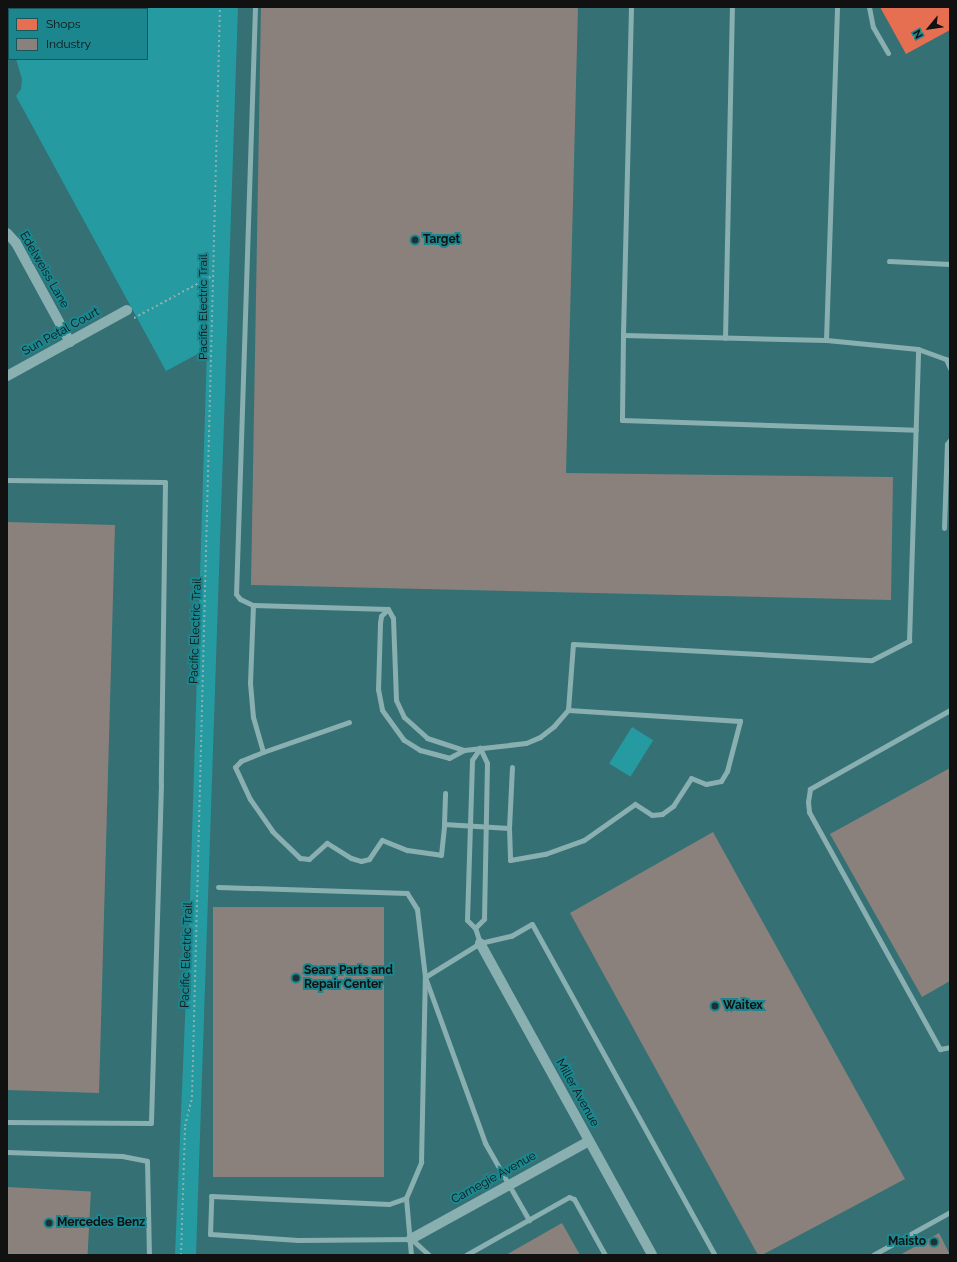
<!DOCTYPE html>
<html>
<head>
<meta charset="utf-8">
<style>
  body { margin:0 }
  #map { position:relative; width:957px; height:1262px; overflow:hidden; background:#357074; font-family:Raleway,sans-serif }
  div>[style] { position:absolute }
  [style*='--x'] { left:calc(var(--x)*1px); top:calc(var(--y)*1px); width:calc(var(--w)*1px); rotate:calc(var(--a)*1deg) }
  .green>* { inset:0; background:#259aa0; transform-origin:0 0 }
  .shops>* { inset:0; background:#e76f51 }
  .industry>* { inset:0; background:#8a817c; transform-origin:0 0 }
  .path>* { height:2px; margin-top:-1px; transform-origin:0; background:repeating-linear-gradient(90deg,#89afb0 0 2px,transparent 0 5px) }
  .lane>* { height:5px; margin:-2.5px; padding:0 2.5px; transform-origin:2.5px; border-radius:2.5px; background:#89afb0 }
  .street>* { height:10px; margin:-5px; padding:0 5px; transform-origin:5px; border-radius:5px; background:#89afb0 }
  .dots>* { width:11px; height:11px; translate:-50% -50%; box-sizing:border-box; border:2px solid #1b868e; border-radius:50% }
  span { translate:-50% -50%; white-space:nowrap; text-align:center; line-height:1.15; -webkit-text-stroke:4px #1b868e; paint-order:stroke }
  .poi-label { font-size:12px; color:#111; font-weight:700 }
  .left { translate:0 -50%; text-align:left }
  .right { translate:-100% -50%; text-align:right }
  .street-label { font-size:12px; color:#111 }
  .frame { position:absolute; inset:0; border:8px solid #111; pointer-events:none }
  .legend { position:absolute; left:8px; top:8px; width:140px; height:52px; box-sizing:border-box; background:#1b868e; border:1px solid #17575c; margin:0; padding:5px 7px; list-style:none; font-size:12px; color:#111 }
  .legend li { display:flex; align-items:center; gap:8px; height:20px }
  .legend b { width:20px; border:1px solid #17575c }
  .north { position:absolute; left:909px; top:8px; width:40px; height:40px; -webkit-text-stroke:3px #1b868e; paint-order:stroke; rotate:241deg; font-size:11px; font-weight:700; line-height:16px; text-align:center; color:#111 }
  .north::after { content:''; display:block; margin:auto; width:14px; height:18px; background:#111; clip-path:polygon(50% 0,100% 100%,50% 72%,0 100%) }
</style>
</head>
<body>
<div id="map">
  <div class="green">
    <i style="clip-path:polygon(131px 7px,238px 7px,196px 1255px,175px 1255px,190px 900px,207px 349px,166px 371px,16px 96px,21px 89px,22px 79px,16px 59px,147px 59px,147px 9px,126px 9px)"></i>
    <i style="left:632px;top:727px;width:25px;height:43px;rotate:32deg"></i>
  </div>
  <div class="shops">
    <i style="clip-path:polygon(880px 7px,950px 7px,950px 30px,906px 54px)"></i>
  </div>
  <div class="industry">
    <i style="clip-path:polygon(261px 7px,578px 7px,566px 473px,893px 477px,891px 600px,251px 585px)"></i>
    <i style="clip-path:polygon(7px 522px,115px 525px,99px 1093px,7px 1090px)"></i>
    <i style="clip-path:polygon(950px 768px,950px 981px,922px 997px,830px 834px)"></i>
    <i style="clip-path:polygon(713px 832px,905px 1179px,762px 1255px,758px 1255px,570px 913px)"></i>
    <i style="left:213px;top:907px;width:171px;height:270px"></i>
    <i style="left:7px;top:1187px;width:84px;height:68px;rotate:3deg"></i>
    <i style="clip-path:polygon(562px 1223px,580px 1255px,506px 1255px)"></i>
    <i style="clip-path:polygon(939px 1233px,950px 1255px,900px 1255px)"></i>
  </div>
  <div class="path">
    <i style="--x:134;--y:318;--w:89;--a:-28.3"></i>
    <i style="--x:181;--y:1255;--w:129;--a:-88.2"></i>
    <i style="--x:185;--y:1126;--w:30;--a:-76"></i>
    <i style="--x:192;--y:1097;--w:1090;--a:-88.53"></i>
  </div>
  <div class="lane">
    <i style="--x:255;--y:7;--w:587;--a:91.85"></i>
    <i style="--x:236;--y:594;--w:6;--a:51"></i>
    <i style="--x:240;--y:599;--w:14;--a:25"></i>
    <i style="--x:253;--y:605;--w:135;--a:1.7"></i>
    <i style="--x:631;--y:7;--w:328;--a:91.4"></i>
    <i style="--x:623;--y:335;--w:203;--a:1.4"></i>
    <i style="--x:869;--y:7;--w:20;--a:79"></i>
    <i style="--x:873;--y:27;--w:30;--a:60"></i>
    <i style="--x:889;--y:261;--w:61;--a:2.8"></i>
    <i style="--x:623;--y:335;--w:85;--a:90.7"></i>
    <i style="--x:622;--y:420;--w:294;--a:1.9"></i>
    <i style="--x:725;--y:338;--w:331;--a:-88.8"></i>
    <i style="--x:918;--y:349;--w:30;--a:20"></i>
    <i style="--x:946;--y:359;--w:10;--a:66"></i>
    <i style="--x:7;--y:480;--w:158;--a:0.7"></i>
    <i style="--x:165;--y:482;--w:302;--a:90.8"></i>
    <i style="--x:161;--y:784;--w:339;--a:91.7"></i>
    <i style="--x:151;--y:1123;--w:144;--a:-179.6"></i>
    <i style="--x:944;--y:528;--w:84;--a:-88"></i>
    <i style="--x:947;--y:444;--w:5;--a:-53"></i>
    <i style="--x:253;--y:605;--w:78;--a:92.2"></i>
    <i style="--x:250;--y:683;--w:34;--a:85"></i>
    <i style="--x:253;--y:717;--w:36;--a:74"></i>
    <i style="--x:263;--y:752;--w:24;--a:158"></i>
    <i style="--x:241;--y:761;--w:8;--a:135"></i>
    <i style="--x:235;--y:767;--w:35;--a:65"></i>
    <i style="--x:250;--y:799;--w:39;--a:55"></i>
    <i style="--x:272;--y:831;--w:39;--a:44"></i>
    <i style="--x:300;--y:858;--w:9;--a:6"></i>
    <i style="--x:309;--y:859;--w:24;--a:-42"></i>
    <i style="--x:327;--y:843;--w:28;--a:32"></i>
    <i style="--x:351;--y:858;--w:10;--a:17"></i>
    <i style="--x:361;--y:861;--w:8;--a:-14"></i>
    <i style="--x:369;--y:859;--w:23;--a:-56"></i>
    <i style="--x:382;--y:840;--w:27;--a:22"></i>
    <i style="--x:407;--y:850;--w:34;--a:8"></i>
    <i style="--x:441;--y:855;--w:31;--a:-84"></i>
    <i style="--x:444;--y:824;--w:65;--a:3.5"></i>
    <i style="--x:509;--y:828;--w:32;--a:88"></i>
    <i style="--x:510;--y:860;--w:36;--a:-10"></i>
    <i style="--x:545;--y:854;--w:41;--a:-19.7"></i>
    <i style="--x:584;--y:840;--w:62;--a:-35.2"></i>
    <i style="--x:635;--y:804;--w:20;--a:33"></i>
    <i style="--x:652;--y:815;--w:10;--a:-6"></i>
    <i style="--x:662;--y:814;--w:14;--a:-36"></i>
    <i style="--x:673;--y:806;--w:33;--a:-57"></i>
    <i style="--x:691;--y:778;--w:16;--a:22"></i>
    <i style="--x:706;--y:784;--w:15;--a:-11"></i>
    <i style="--x:721;--y:781;--w:12;--a:-59"></i>
    <i style="--x:727;--y:771;--w:52;--a:-75.4"></i>
    <i style="--x:740;--y:721;--w:172;--a:-176.3"></i>
    <i style="--x:388;--y:609;--w:10;--a:135"></i>
    <i style="--x:381;--y:616;--w:7;--a:98"></i>
    <i style="--x:380;--y:623;--w:66;--a:91.7"></i>
    <i style="--x:378;--y:689;--w:21;--a:79"></i>
    <i style="--x:382;--y:710;--w:37;--a:54"></i>
    <i style="--x:404;--y:740;--w:19;--a:32"></i>
    <i style="--x:420;--y:750;--w:30;--a:15"></i>
    <i style="--x:449;--y:758;--w:17;--a:-28"></i>
    <i style="--x:464;--y:750;--w:62;--a:-6.4"></i>
    <i style="--x:526;--y:743;--w:15;--a:-23"></i>
    <i style="--x:540;--y:737;--w:18;--a:-38"></i>
    <i style="--x:554;--y:726;--w:21;--a:-49"></i>
    <i style="--x:568;--y:710;--w:66;--a:-85.7"></i>
    <i style="--x:573;--y:644;--w:299;--a:3.1"></i>
    <i style="--x:872;--y:660;--w:42;--a:-27.2"></i>
    <i style="--x:909;--y:641;--w:292;--a:-88.2"></i>
    <i style="--x:918;--y:349;--w:92;--a:-174.4"></i>
    <i style="--x:826;--y:340;--w:333;--a:-88.1"></i>
    <i style="--x:388;--y:609;--w:10;--a:61"></i>
    <i style="--x:393;--y:618;--w:82;--a:87.9"></i>
    <i style="--x:396;--y:700;--w:19;--a:65"></i>
    <i style="--x:404;--y:717;--w:31;--a:42"></i>
    <i style="--x:427;--y:738;--w:39;--a:18"></i>
    <i style="--x:950;--y:710;--w:161;--a:150.6"></i>
    <i style="--x:810;--y:789;--w:13;--a:99"></i>
    <i style="--x:808;--y:802;--w:10;--a:84"></i>
    <i style="--x:809;--y:812;--w:271;--a:61.1"></i>
    <i style="--x:940;--y:1049;--w:10;--a:-11"></i>
    <i style="--x:263;--y:752;--w:91;--a:-19.2"></i>
    <i style="--x:444;--y:824;--w:31;--a:-88"></i>
    <i style="--x:509;--y:828;--w:61;--a:-87.2"></i>
    <i style="--x:218;--y:887;--w:189;--a:1.8"></i>
    <i style="--x:407;--y:893;--w:19;--a:58"></i>
    <i style="--x:417;--y:909;--w:68;--a:83.3"></i>
    <i style="--x:425;--y:977;--w:177;--a:70.1"></i>
    <i style="--x:485;--y:1143;--w:89;--a:60.3"></i>
    <i style="--x:475;--y:928;--w:13;--a:-45"></i>
    <i style="--x:484;--y:919;--w:156;--a:-88.9"></i>
    <i style="--x:487;--y:763;--w:17;--a:-115"></i>
    <i style="--x:480;--y:943;--w:16;--a:-108"></i>
    <i style="--x:475;--y:928;--w:11;--a:-135"></i>
    <i style="--x:467;--y:920;--w:160;--a:-88.2"></i>
    <i style="--x:472;--y:760;--w:14;--a:-56"></i>
    <i style="--x:7;--y:1152;--w:115;--a:2"></i>
    <i style="--x:122;--y:1156;--w:25;--a:11"></i>
    <i style="--x:147;--y:1161;--w:94;--a:88.8"></i>
    <i style="--x:406;--y:1198;--w:57;--a:85"></i>
    <i style="--x:429;--y:1255;--w:24;--a:-138"></i>
    <i style="--x:411;--y:1239;--w:113;--a:179.5"></i>
    <i style="--x:298;--y:1240;--w:88;--a:-176.1"></i>
    <i style="--x:210;--y:1234;--w:38;--a:-88"></i>
    <i style="--x:211;--y:1196;--w:178;--a:2.6"></i>
    <i style="--x:389;--y:1204;--w:18;--a:-19"></i>
    <i style="--x:406;--y:1198;--w:39;--a:-67"></i>
    <i style="--x:421;--y:1162;--w:185;--a:-88.8"></i>
    <i style="--x:425;--y:977;--w:65;--a:-31.7"></i>
    <i style="--x:480;--y:943;--w:32;--a:-13"></i>
    <i style="--x:511;--y:936;--w:24;--a:-30"></i>
    <i style="--x:532;--y:924;--w:378;--a:61.1"></i>
    <i style="--x:466;--y:1255;--w:118;--a:-29.4"></i>
    <i style="--x:569;--y:1197;--w:5;--a:22"></i>
    <i style="--x:574;--y:1199;--w:64;--a:61"></i>
    <i style="--x:873;--y:1255;--w:88;--a:-29.2"></i>
  </div>
  <div class="street">
    <i style="--x:7;--y:233;--w:13;--a:48"></i>
    <i style="--x:16;--y:243;--w:113;--a:61.4"></i>
    <i style="--x:7;--y:376;--w:137;--a:-28.8"></i>
    <i style="--x:480;--y:943;--w:356;--a:61.1"></i>
    <i style="--x:411;--y:1239;--w:203;--a:-28.8"></i>
  </div>
  <div class="dots">
    <i style="left:415px;top:240px;background:#1e3234"></i>
    <i style="left:296px;top:978px;background:#1e3234"></i>
    <i style="left:715px;top:1006px;background:#1e3234"></i>
    <i style="left:49px;top:1223px;background:#1e3234"></i>
    <i style="left:934px;top:1242px;background:#1e3234"></i>
  </div>
  <div class="poi-label">
    <span class="left" style="left:423px;top:240px">Target</span>
    <span class="left" style="left:304px;top:978px">Sears Parts and<br>Repair Center</span>
    <span class="left" style="left:723px;top:1006px">Waitex</span>
    <span class="left" style="left:57px;top:1223px">Mercedes Benz</span>
    <span class="right" style="left:926px;top:1242px">Maisto</span>
  </div>
  <div class="street-label">
    <span style="left:44px;top:270px;rotate:60deg">Edelweiss Lane</span>
    <span style="left:204px;top:307px;rotate:-90deg">Pacific Electric Trail</span>
    <span style="left:61px;top:332px;rotate:-29deg">Sun Petal Court</span>
    <span style="left:196px;top:631px;rotate:-88deg">Pacific Electric Trail</span>
    <span style="left:187px;top:955px;rotate:-88deg">Pacific Electric Trail</span>
    <span style="left:577px;top:1093px;rotate:61deg">Miller Avenue</span>
    <span style="left:494px;top:1178px;rotate:-29deg">Carnegie Avenue</span>
  </div>
  <div class="frame"></div>
  <ul class="legend">
  <li><b style="height:11px;background:#e76f51"></b>Shops</li>
  <li><b style="height:11px;background:#8a817c"></b>Industry</li>
  </ul>
  <div class="north">N</div>
</div>
</body>
</html>
